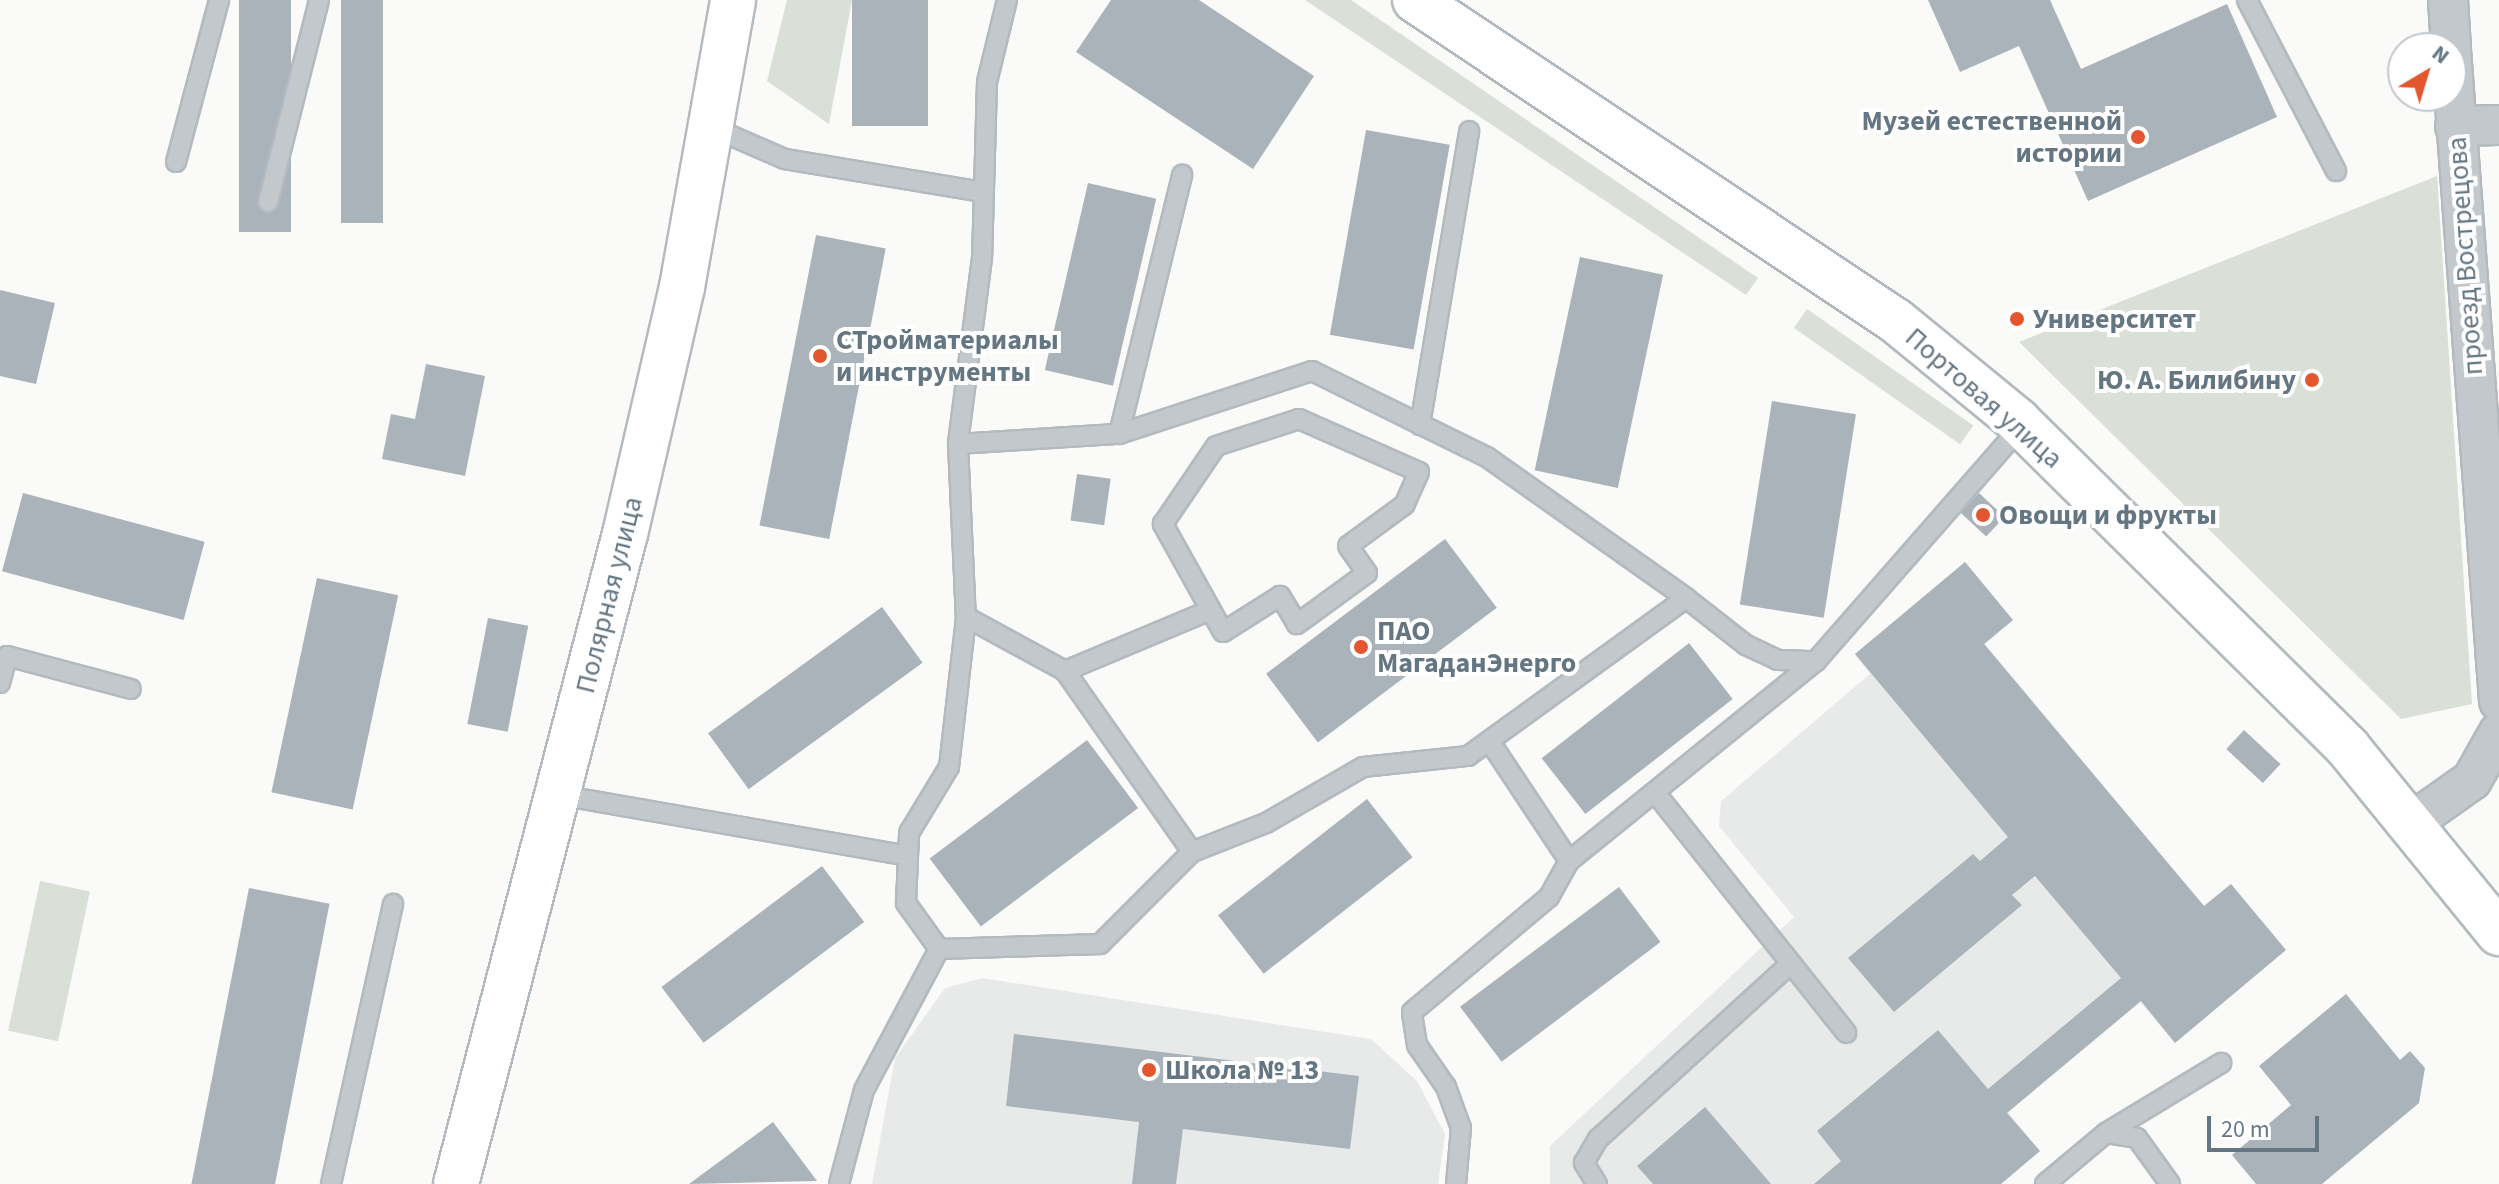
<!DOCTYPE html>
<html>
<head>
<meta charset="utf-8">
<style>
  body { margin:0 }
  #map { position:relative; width:2499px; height:1184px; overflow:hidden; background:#fafaf8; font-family:"Source Sans 3",sans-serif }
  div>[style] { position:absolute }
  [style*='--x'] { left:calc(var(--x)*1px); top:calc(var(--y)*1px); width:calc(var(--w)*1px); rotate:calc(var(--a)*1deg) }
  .built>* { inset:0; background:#e8e9e9 }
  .green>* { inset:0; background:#dadfd7; transform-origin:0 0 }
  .building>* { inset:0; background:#aab3b9; transform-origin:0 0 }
  .roads { filter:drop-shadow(2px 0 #b3babf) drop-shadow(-2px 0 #b3babf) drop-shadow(0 2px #b3babf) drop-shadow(0 -2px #b3babf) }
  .lane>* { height:18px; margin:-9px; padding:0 9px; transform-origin:9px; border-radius:9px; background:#c3c8cc }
  .street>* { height:38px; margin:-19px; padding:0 19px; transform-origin:19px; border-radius:19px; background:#c3c8cc }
  .secondary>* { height:44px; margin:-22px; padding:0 22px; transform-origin:22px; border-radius:22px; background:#fff }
  .dots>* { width:22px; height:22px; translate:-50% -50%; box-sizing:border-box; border:4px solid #fff; border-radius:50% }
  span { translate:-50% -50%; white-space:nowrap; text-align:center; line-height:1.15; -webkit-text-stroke:8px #fff; paint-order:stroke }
  .poi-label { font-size:28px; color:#657683; font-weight:700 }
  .right { translate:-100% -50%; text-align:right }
  .left { translate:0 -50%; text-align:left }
  .street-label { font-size:28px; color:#657683 }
  .north { position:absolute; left:2387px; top:32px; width:80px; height:80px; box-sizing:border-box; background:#fff; border:2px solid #c1c8cd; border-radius:50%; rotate:38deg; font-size:22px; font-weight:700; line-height:32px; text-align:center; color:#657683 }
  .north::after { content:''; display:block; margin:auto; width:28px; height:36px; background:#e4572e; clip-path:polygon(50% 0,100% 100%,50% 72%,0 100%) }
  .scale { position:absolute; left:2207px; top:1116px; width:112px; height:36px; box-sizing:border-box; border:4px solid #657683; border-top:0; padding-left:10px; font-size:24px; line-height:28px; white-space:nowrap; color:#657683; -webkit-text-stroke:6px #fff; paint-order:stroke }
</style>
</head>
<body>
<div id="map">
  <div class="built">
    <i style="clip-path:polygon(1965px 562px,2013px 620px,1985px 644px,2204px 906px,2231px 884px,2286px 950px,2175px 1043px,2140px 1002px,2008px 1112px,2040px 1151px,2001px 1184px,1550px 1184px,1550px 1146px,1794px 917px,1719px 826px,1721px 801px,1870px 674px,1855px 654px)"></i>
    <i style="clip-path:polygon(982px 978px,1371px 1039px,1417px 1081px,1445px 1134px,1438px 1184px,872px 1184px,895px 1058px,945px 988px)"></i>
  </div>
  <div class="green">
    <i style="clip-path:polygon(787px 0,852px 0,829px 124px,767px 81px)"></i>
    <i style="clip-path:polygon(1305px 0,1351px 0,1758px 278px,1746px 295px)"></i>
    <i style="clip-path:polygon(2437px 176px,2472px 704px,2401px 719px,2019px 342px)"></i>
    <i style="left:1807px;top:309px;width:203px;height:23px;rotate:35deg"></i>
    <i style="left:40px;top:881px;width:51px;height:153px;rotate:12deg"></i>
  </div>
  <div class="building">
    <i style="left:239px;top:0;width:52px;height:232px"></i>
    <i style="left:341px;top:0;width:42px;height:223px"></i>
    <i style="left:852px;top:0;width:76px;height:126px"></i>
    <i style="clip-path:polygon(1111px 0,1199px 0,1314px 76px,1253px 169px,1076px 52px)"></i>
    <i style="clip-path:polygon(1928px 0,2050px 0,2081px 69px,2227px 4px,2277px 117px,2088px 201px,2019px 46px,1960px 72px)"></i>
    <i style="left:1366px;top:130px;width:85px;height:208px;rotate:10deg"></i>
    <i style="left:1088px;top:183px;width:70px;height:192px;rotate:13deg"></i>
    <i style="left:816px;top:235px;width:71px;height:296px;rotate:11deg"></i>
    <i style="left:1580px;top:257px;width:85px;height:218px;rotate:12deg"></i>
    <i style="clip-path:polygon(0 290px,55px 303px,36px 384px,0 376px)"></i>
    <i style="clip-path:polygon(426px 364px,485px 376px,465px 476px,382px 459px,391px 414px,415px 419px)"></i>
    <i style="left:1772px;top:401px;width:85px;height:206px;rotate:9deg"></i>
    <i style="left:1077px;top:474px;width:34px;height:47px;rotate:8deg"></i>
    <i style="left:23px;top:493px;width:188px;height:81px;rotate:15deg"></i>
    <i style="left:1979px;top:493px;width:35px;height:27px;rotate:43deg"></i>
    <i style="left:1445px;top:539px;width:86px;height:224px;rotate:53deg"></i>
    <i style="clip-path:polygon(1965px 562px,2013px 620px,1984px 644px,2204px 906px,2231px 884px,2286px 950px,2175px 1043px,2141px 1001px,2007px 1113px,2040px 1151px,2001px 1184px,1814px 1184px,1841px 1161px,1817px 1131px,1938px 1030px,1988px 1089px,2121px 978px,2035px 876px,2012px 895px,2022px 905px,1894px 1012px,1848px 958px,1973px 854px,1980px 861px,2008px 837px,1855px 654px)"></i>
    <i style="left:317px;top:578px;width:83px;height:219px;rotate:12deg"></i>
    <i style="left:882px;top:607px;width:69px;height:215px;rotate:54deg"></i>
    <i style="left:488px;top:618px;width:41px;height:108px;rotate:11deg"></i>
    <i style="left:1689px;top:643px;width:71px;height:187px;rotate:52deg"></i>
    <i style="left:2244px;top:730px;width:50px;height:26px;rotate:43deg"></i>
    <i style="left:1087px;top:740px;width:85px;height:197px;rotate:53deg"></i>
    <i style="left:1367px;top:799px;width:74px;height:189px;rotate:52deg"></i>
    <i style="left:822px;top:866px;width:70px;height:201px;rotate:53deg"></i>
    <i style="left:1619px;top:887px;width:69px;height:199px;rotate:53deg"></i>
    <i style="left:249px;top:888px;width:82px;height:302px;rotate:11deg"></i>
    <i style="clip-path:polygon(2346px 994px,2400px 1060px,2410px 1051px,2425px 1068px,2419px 1103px,2322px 1184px,2256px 1184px,2232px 1155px,2291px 1105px,2259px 1066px)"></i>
    <i style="clip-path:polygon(1014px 1034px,1359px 1076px,1350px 1149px,1183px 1129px,1176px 1184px,1132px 1184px,1139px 1122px,1006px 1106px)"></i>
    <i style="clip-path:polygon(1705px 1107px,1771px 1184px,1653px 1184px,1637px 1166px)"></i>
    <i style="clip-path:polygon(773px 1122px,817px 1181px,689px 1184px)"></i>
  </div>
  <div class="roads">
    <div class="lane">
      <i style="--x:1007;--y:0;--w:84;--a:103.7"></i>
      <i style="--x:987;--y:82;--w:176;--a:91.6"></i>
      <i style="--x:982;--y:258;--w:188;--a:97.4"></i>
      <i style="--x:958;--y:444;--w:173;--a:87.4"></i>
      <i style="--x:966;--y:617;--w:113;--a:28.6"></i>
      <i style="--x:1065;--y:671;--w:221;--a:54.9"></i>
      <i style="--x:1192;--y:852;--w:79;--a:-21.4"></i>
      <i style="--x:1266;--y:823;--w:112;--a:-30"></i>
      <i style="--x:1363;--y:767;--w:106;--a:-6"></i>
      <i style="--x:1468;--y:756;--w:269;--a:-35.9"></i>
      <i style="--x:1686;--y:598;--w:76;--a:38.1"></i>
      <i style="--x:1746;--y:645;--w:35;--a:25"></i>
      <i style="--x:1778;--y:660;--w:38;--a:2"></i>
      <i style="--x:1816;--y:661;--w:313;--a:-48.8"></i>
      <i style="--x:2247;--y:0;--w:193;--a:62.5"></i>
      <i style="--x:711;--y:127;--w:81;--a:23.4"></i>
      <i style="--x:785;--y:159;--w:201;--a:9.5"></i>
      <i style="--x:176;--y:162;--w:168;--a:-75.1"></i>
      <i style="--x:268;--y:202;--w:208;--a:-75.8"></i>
      <i style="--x:1299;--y:419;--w:131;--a:23.8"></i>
      <i style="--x:1419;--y:472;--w:36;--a:114"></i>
      <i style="--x:1404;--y:505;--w:69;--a:143.8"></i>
      <i style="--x:1348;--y:546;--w:33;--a:55"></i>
      <i style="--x:1367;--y:573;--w:87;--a:143.9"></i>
      <i style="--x:1297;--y:624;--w:33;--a:-121"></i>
      <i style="--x:1280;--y:596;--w:67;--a:147.7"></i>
      <i style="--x:1223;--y:632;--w:124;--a:-119.1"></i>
      <i style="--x:1163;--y:524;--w:94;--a:-55.8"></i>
      <i style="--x:1216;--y:446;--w:87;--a:-18"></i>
      <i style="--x:1420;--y:425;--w:298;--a:-80.5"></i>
      <i style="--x:1119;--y:434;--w:267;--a:-76.3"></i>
      <i style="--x:958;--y:444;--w:161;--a:-3.6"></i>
      <i style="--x:1119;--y:434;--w:203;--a:-18.1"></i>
      <i style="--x:1312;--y:371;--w:195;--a:26.2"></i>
      <i style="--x:1487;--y:457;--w:244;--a:35.3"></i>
      <i style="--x:1065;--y:671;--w:158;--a:-22.7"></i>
      <i style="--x:0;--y:683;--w:28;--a:-75"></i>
      <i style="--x:7;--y:656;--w:128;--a:14.9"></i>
      <i style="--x:1490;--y:742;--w:143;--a:56.4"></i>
      <i style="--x:559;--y:795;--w:354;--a:9.9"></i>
      <i style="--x:1657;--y:795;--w:304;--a:51.5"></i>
      <i style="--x:939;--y:949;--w:161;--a:-1.8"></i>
      <i style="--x:1100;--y:944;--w:130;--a:-45"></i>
      <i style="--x:2106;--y:1133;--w:31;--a:9"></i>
      <i style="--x:2137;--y:1138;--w:57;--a:54.3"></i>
      <i style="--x:331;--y:1184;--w:287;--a:-77.5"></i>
      <i style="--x:839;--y:1184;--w:97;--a:-75.1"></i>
      <i style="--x:864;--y:1090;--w:160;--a:-62"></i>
      <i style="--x:939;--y:949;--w:57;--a:-125.7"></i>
      <i style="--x:906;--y:903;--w:70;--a:-87.5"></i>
      <i style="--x:909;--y:833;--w:77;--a:-58.8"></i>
      <i style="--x:949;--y:767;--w:151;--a:-83.5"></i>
      <i style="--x:1456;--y:1184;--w:56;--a:-84.9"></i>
      <i style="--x:1461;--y:1128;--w:44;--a:-110.1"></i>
      <i style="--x:1446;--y:1087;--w:51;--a:-124.6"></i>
      <i style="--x:1417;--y:1045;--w:33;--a:-99"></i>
      <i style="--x:1412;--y:1012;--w:179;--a:-40"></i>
      <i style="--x:1549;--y:897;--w:41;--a:-60.9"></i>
      <i style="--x:1569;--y:861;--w:318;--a:-39"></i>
      <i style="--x:1597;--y:1184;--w:25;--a:-122"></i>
      <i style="--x:1584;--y:1163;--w:28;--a:-60"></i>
      <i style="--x:1598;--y:1139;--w:260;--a:-42.3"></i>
      <i style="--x:2045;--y:1184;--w:80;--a:-39.9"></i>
      <i style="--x:2106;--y:1133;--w:135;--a:-31.3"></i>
    </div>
    <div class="street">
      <i style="--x:2448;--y:0;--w:48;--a:86.4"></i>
      <i style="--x:2451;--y:50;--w:653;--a:85.78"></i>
      <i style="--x:2455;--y:126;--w:44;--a:-1.3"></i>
      <i style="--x:2414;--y:821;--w:71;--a:-35.3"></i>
      <i style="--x:2472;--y:780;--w:55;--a:-60.6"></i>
    </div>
    <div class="secondary">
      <i style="--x:1415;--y:0;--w:578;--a:33.72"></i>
      <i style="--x:1896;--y:321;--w:158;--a:39.3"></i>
      <i style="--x:2018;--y:421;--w:465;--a:44.7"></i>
      <i style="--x:2348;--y:748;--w:239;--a:50.8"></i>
      <i style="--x:456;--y:1184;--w:672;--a:-75.43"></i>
      <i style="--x:625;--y:534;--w:253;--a:-77"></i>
      <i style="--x:682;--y:287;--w:291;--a:-79.9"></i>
    </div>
  </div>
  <div class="dots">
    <i style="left:2138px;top:137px;background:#e4572e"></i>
    <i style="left:2017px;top:319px;background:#e4572e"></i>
    <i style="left:820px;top:356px;background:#e4572e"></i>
    <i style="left:2312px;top:380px;background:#e4572e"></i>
    <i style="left:1983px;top:515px;background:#e4572e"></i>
    <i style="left:1361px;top:647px;background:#e4572e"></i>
    <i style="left:1149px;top:1070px;background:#e4572e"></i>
  </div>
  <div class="poi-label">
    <span class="right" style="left:2122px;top:137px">Музей естественной<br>истории</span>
    <span class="left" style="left:2033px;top:319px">Университет</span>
    <span class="left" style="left:836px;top:356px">СТройматериалы<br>и инструменты</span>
    <span class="right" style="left:2296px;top:380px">Ю. А. Билибину</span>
    <span class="left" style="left:1999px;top:515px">Овощи и фрукты</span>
    <span class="left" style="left:1377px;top:647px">ПАО<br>МагаданЭнерго</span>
    <span class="left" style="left:1165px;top:1070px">Школа № 13</span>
  </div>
  <div class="street-label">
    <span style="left:2465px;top:256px;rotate:-94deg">проезд Вострецова</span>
    <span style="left:1984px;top:398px;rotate:41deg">Портовая улица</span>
    <span style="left:609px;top:595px;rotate:-76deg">Полярная улица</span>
  </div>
  <div class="north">N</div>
  <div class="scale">20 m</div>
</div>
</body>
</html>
